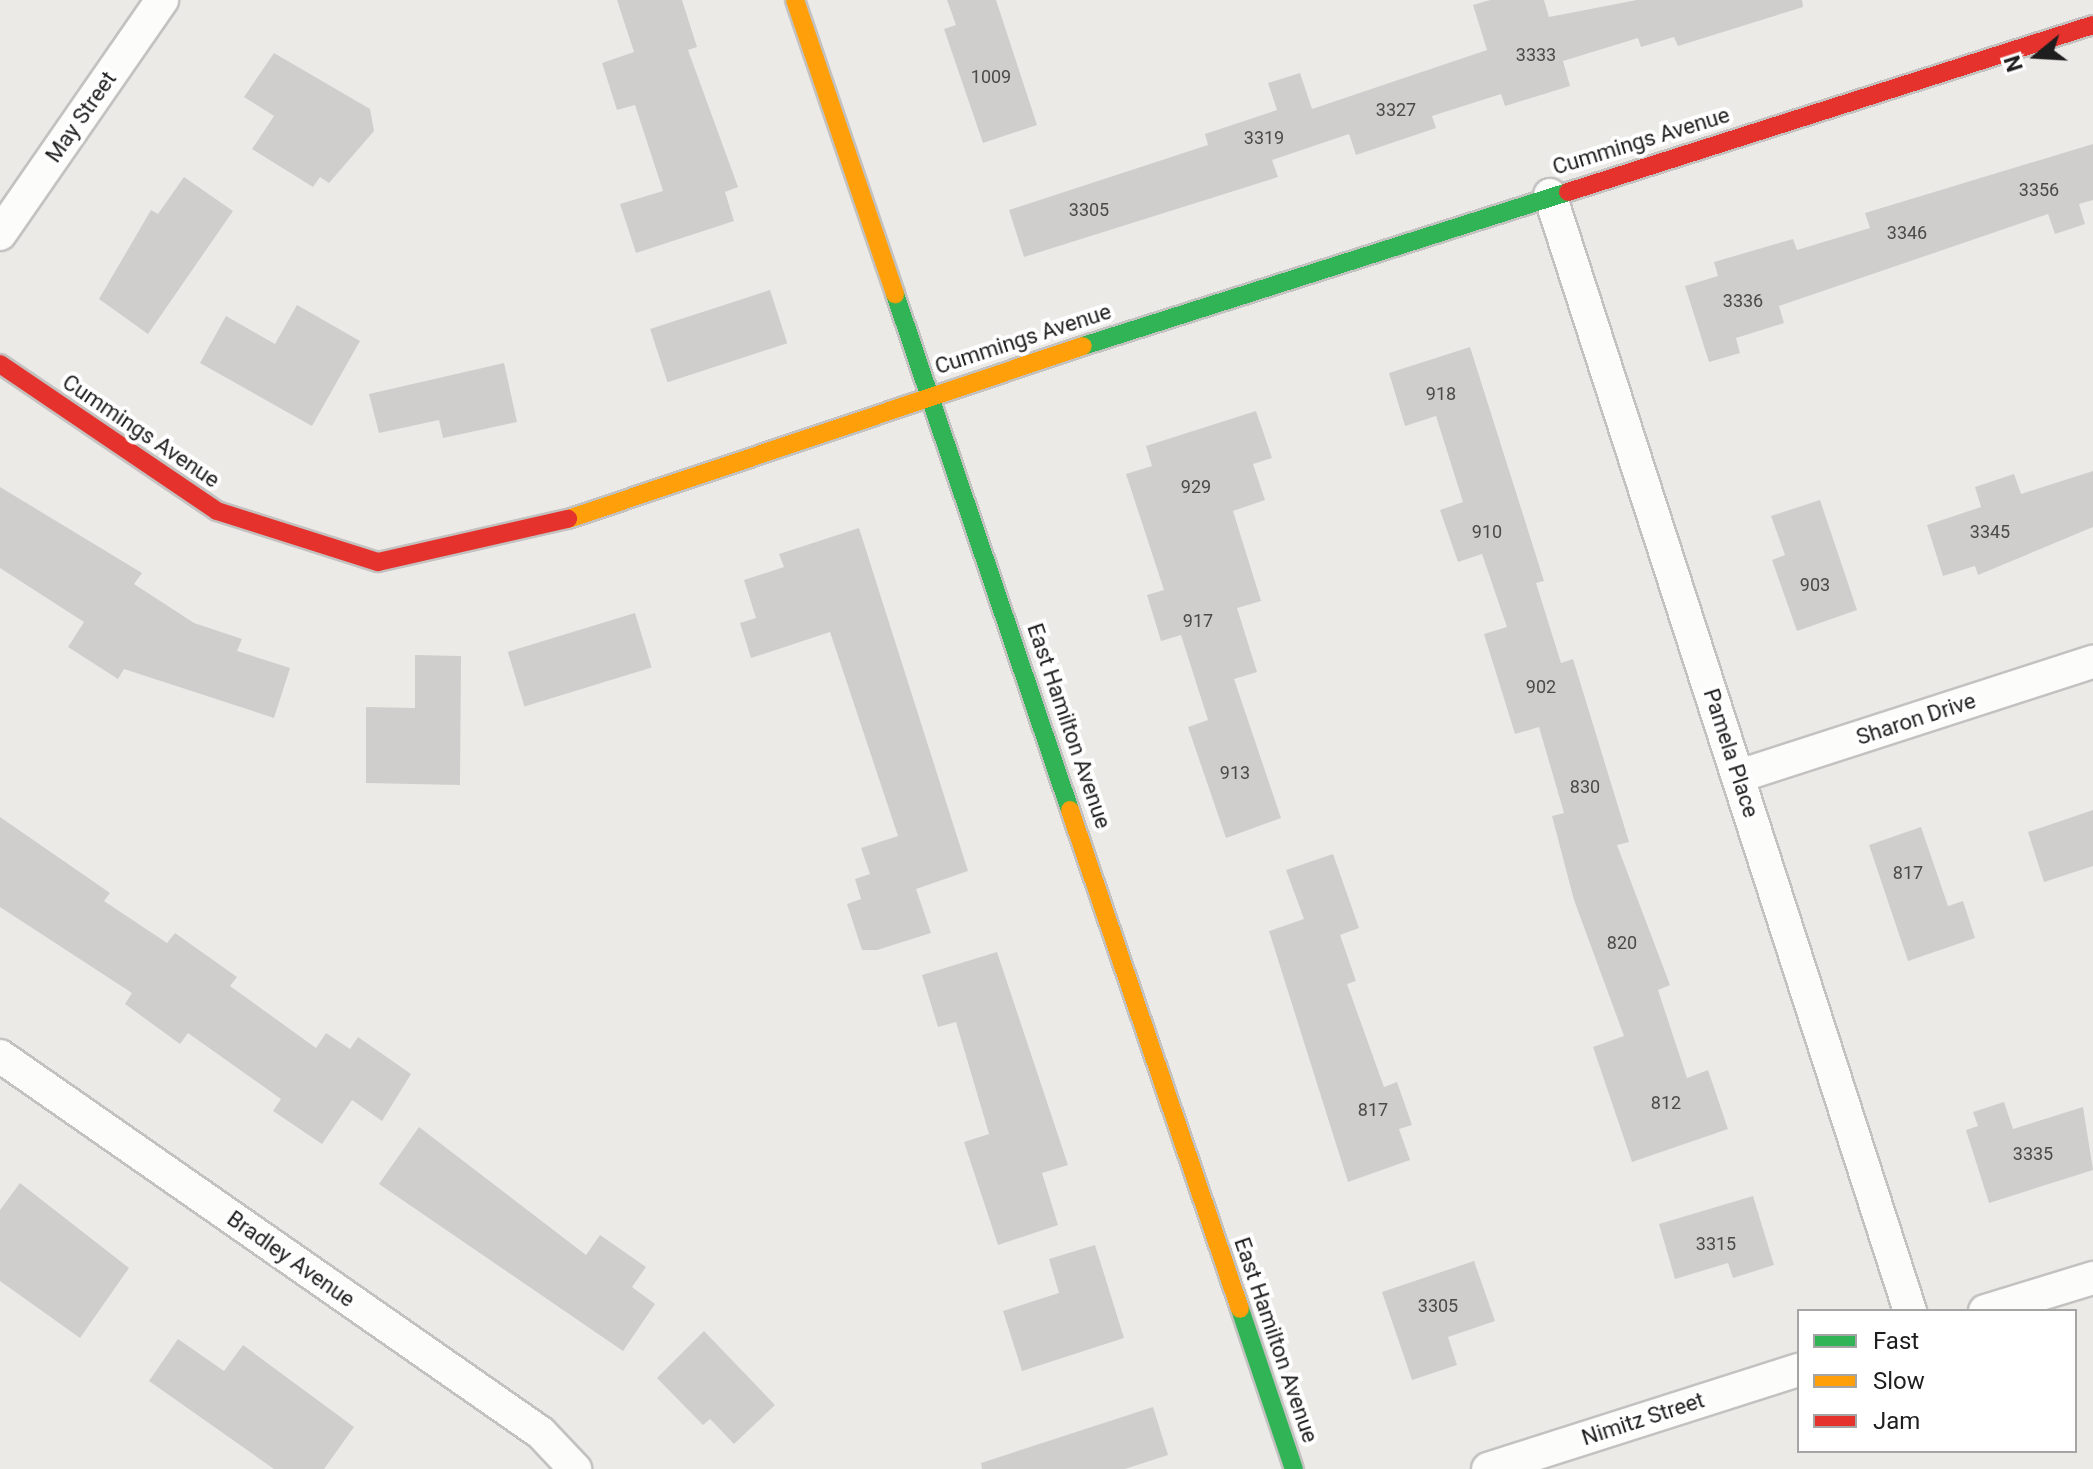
<!DOCTYPE html>
<html>
<head>
<meta charset="utf-8">
<style>
  body { margin:0 }
  #map { position:relative; width:2093px; height:1469px; overflow:hidden; background:#eceae7; font-family:Roboto,sans-serif }
  div>[style] { position:absolute }
  [style*='--x'] { left:calc(var(--x)*1px); top:calc(var(--y)*1px); width:calc(var(--w)*1px); rotate:calc(var(--a)*1deg) }
  .building>* { inset:0; background:#d0cecc; transform-origin:0 0 }
  .roads { filter:drop-shadow(2px 0 #c3c2c1) drop-shadow(-2px 0 #c3c2c1) drop-shadow(0 2px #c3c2c1) drop-shadow(0 -2px #c3c2c1) }
  .street>* { height:32px; margin:-16px; padding:0 16px; transform-origin:16px; border-radius:16px; background:#fcfcfb }
  .fast>* { height:18px; margin:-9px; padding:0 9px; transform-origin:9px; border-radius:9px; background:#30b455 }
  .slow>* { height:18px; margin:-9px; padding:0 9px; transform-origin:9px; border-radius:9px; background:#ff9f0a }
  .jam>* { height:18px; margin:-9px; padding:0 9px; transform-origin:9px; border-radius:9px; background:#e5322d }
  span { translate:-50% -50%; white-space:nowrap; text-align:center; line-height:1.15; -webkit-text-stroke:8px #fff; paint-order:stroke }
  .number-label { font-size:18px; color:#4a4a4a }
  .number-label span { -webkit-text-stroke-width:0 }
  .street-label { font-size:22px; color:#1e1e1e }
  .legend { position:absolute; left:1797px; top:1309px; width:280px; height:144px; box-sizing:border-box; background:#fff; border:2px solid #a5a5a5; margin:0; padding:10px 14px; list-style:none; font-size:24px; color:#1e1e1e }
  .legend li { display:flex; align-items:center; gap:16px; height:40px }
  .legend b { width:40px; border:2px solid #a5a5a5 }
  .north { position:absolute; left:1997px; top:16px; width:80px; height:80px; -webkit-text-stroke:6px #fff; paint-order:stroke; rotate:252deg; font-size:22px; font-weight:700; line-height:32px; text-align:center; color:#1e1e1e }
  .north::after { content:''; display:block; margin:auto; width:28px; height:36px; background:#1e1e1e; clip-path:polygon(50% 0,100% 100%,50% 72%,0 100%) }
</style>
</head>
<body>
<div id="map">
  <div class="building">
    <i style="clip-path:polygon(617px 0,682px 0,697px 47px,688px 50px,738px 187px,725px 192px,734px 221px,636px 253px,620px 204px,663px 191px,635px 105px,617px 110px,602px 63px,634px 52px)"></i>
    <i style="clip-path:polygon(947px 0,996px 0,1037px 125px,983px 143px,944px 29px,956px 25px)"></i>
    <i style="clip-path:polygon(1490px 0,1544px 0,1549px 17px,1637px 0,1802px 0,1803px 7px,1678px 46px,1674px 37px,1641px 47px,1638px 38px,1563px 61px,1570px 86px,1505px 106px,1501px 94px,1432px 116px,1436px 128px,1356px 155px,1349px 134px,1272px 160px,1278px 177px,1024px 257px,1009px 210px,1208px 145px,1205px 134px,1277px 110px,1268px 83px,1300px 73px,1312px 109px,1487px 50px,1473px 5px)"></i>
    <i style="clip-path:polygon(274px 53px,370px 109px,374px 131px,329px 183px,320px 177px,313px 187px,252px 149px,274px 116px,244px 97px)"></i>
    <i style="clip-path:polygon(2093px 144px,2093px 200px,2079px 204px,2085px 224px,2055px 234px,2048px 214px,1779px 306px,1784px 323px,1736px 338px,1740px 353px,1709px 362px,1685px 286px,1718px 276px,1714px 262px,1793px 239px,1797px 250px,1870px 228px,1865px 213px)"></i>
    <i style="clip-path:polygon(184px 177px,233px 211px,148px 334px,99px 299px,151px 210px,158px 214px)"></i>
    <i style="left:770px;top:290px;width:56px;height:126px;rotate:72deg"></i>
    <i style="clip-path:polygon(297px 305px,360px 341px,312px 426px,200px 363px,226px 316px,275px 344px)"></i>
    <i style="clip-path:polygon(1470px 347px,1544px 581px,1536px 583px,1561px 663px,1573px 659px,1629px 842px,1617px 845px,1670px 985px,1658px 990px,1687px 1078px,1708px 1070px,1728px 1129px,1632px 1162px,1593px 1047px,1624px 1036px,1574px 900px,1552px 816px,1564px 813px,1539px 727px,1515px 734px,1484px 634px,1507px 627px,1482px 554px,1458px 562px,1440px 510px,1463px 502px,1436px 416px,1405px 426px,1389px 373px)"></i>
    <i style="clip-path:polygon(504px 363px,517px 422px,443px 438px,439px 420px,379px 433px,369px 394px)"></i>
    <i style="clip-path:polygon(1256px 411px,1272px 458px,1253px 464px,1265px 500px,1233px 511px,1261px 601px,1237px 608px,1257px 672px,1234px 679px,1281px 818px,1226px 838px,1188px 727px,1208px 720px,1181px 635px,1161px 641px,1147px 595px,1164px 590px,1126px 474px,1152px 466px,1146px 446px)"></i>
    <i style="clip-path:polygon(2093px 471px,2093px 527px,1978px 575px,1975px 566px,1943px 576px,1927px 525px,1981px 507px,1975px 487px,2014px 474px,2021px 494px)"></i>
    <i style="clip-path:polygon(0 487px,142px 573px,134px 584px,194px 623px,242px 639px,237px 651px,290px 668px,274px 718px,124px 669px,118px 679px,68px 647px,84px 622px,0 568px)"></i>
    <i style="clip-path:polygon(1820px 500px,1857px 610px,1797px 631px,1772px 560px,1785px 555px,1771px 516px)"></i>
    <i style="clip-path:polygon(859px 528px,968px 871px,916px 889px,931px 933px,877px 950px,862px 950px,847px 904px,861px 899px,855px 879px,870px 874px,861px 848px,898px 836px,830px 632px,751px 658px,740px 623px,756px 618px,744px 580px,784px 567px,779px 554px)"></i>
    <i style="left:635px;top:613px;width:57px;height:133px;rotate:73deg"></i>
    <i style="clip-path:polygon(415px 655px,461px 656px,460px 785px,366px 783px,366px 707px,415px 708px)"></i>
    <i style="clip-path:polygon(2093px 810px,2093px 866px,2044px 882px,2028px 832px)"></i>
    <i style="clip-path:polygon(0 817px,110px 893px,104px 901px,167px 943px,175px 933px,237px 977px,230px 986px,316px 1048px,326px 1033px,350px 1049px,358px 1037px,411px 1074px,382px 1121px,352px 1100px,322px 1144px,273px 1111px,281px 1099px,188px 1033px,180px 1044px,125px 1004px,132px 993px,0 907px)"></i>
    <i style="clip-path:polygon(1921px 827px,1948px 906px,1963px 901px,1975px 938px,1908px 961px,1869px 845px)"></i>
    <i style="clip-path:polygon(1333px 854px,1359px 928px,1340px 935px,1356px 981px,1347px 984px,1384px 1087px,1397px 1082px,1412px 1125px,1399px 1129px,1410px 1160px,1348px 1182px,1269px 931px,1304px 919px,1286px 870px)"></i>
    <i style="clip-path:polygon(997px 952px,1068px 1165px,1042px 1173px,1058px 1225px,998px 1245px,964px 1142px,989px 1134px,956px 1022px,938px 1027px,922px 975px)"></i>
    <i style="clip-path:polygon(2004px 1102px,2013px 1129px,2083px 1107px,2093px 1170px,1989px 1203px,1966px 1130px,1978px 1126px,1973px 1112px)"></i>
    <i style="clip-path:polygon(419px 1127px,586px 1255px,600px 1235px,646px 1267px,632px 1287px,655px 1304px,623px 1351px,379px 1184px)"></i>
    <i style="clip-path:polygon(20px 1183px,129px 1268px,80px 1338px,0 1281px,0 1210px)"></i>
    <i style="clip-path:polygon(1753px 1196px,1774px 1265px,1733px 1278px,1728px 1263px,1675px 1279px,1659px 1224px)"></i>
    <i style="clip-path:polygon(1095px 1245px,1124px 1338px,1022px 1371px,1003px 1311px,1059px 1293px,1049px 1259px)"></i>
    <i style="clip-path:polygon(1474px 1261px,1495px 1321px,1448px 1337px,1457px 1365px,1412px 1380px,1382px 1292px)"></i>
    <i style="clip-path:polygon(704px 1331px,775px 1405px,734px 1444px,710px 1419px,703px 1425px,657px 1378px)"></i>
    <i style="clip-path:polygon(178px 1339px,224px 1371px,243px 1345px,354px 1427px,324px 1469px,274px 1469px,149px 1381px)"></i>
    <i style="clip-path:polygon(1153px 1407px,1168px 1455px,1125px 1469px,982px 1469px,981px 1463px)"></i>
  </div>
  <div class="roads">
    <div class="street">
      <i style="--x:1550;--y:195;--w:1173;--a:72.12"></i>
      <i style="--x:0;--y:234;--w:285;--a:-55.3"></i>
      <i style="--x:1739;--y:776;--w:372;--a:-17.9"></i>
      <i style="--x:0;--y:1056;--w:659;--a:34.87"></i>
      <i style="--x:541;--y:1433;--w:50;--a:46.6"></i>
      <i style="--x:1985;--y:1311;--w:113;--a:-17"></i>
      <i style="--x:1488;--y:1469;--w:326;--a:-17.7"></i>
    </div>
    <div class="fast">
      <i style="--x:895;--y:294;--w:545;--a:71.27"></i>
      <i style="--x:1083;--y:346;--w:509;--a:-17.62"></i>
      <i style="--x:1240;--y:1309;--w:169;--a:71.4"></i>
    </div>
    <div class="slow">
      <i style="--x:795;--y:0;--w:311;--a:71.2"></i>
      <i style="--x:568;--y:519;--w:543;--a:-18.57"></i>
      <i style="--x:1070;--y:810;--w:527;--a:71.19"></i>
    </div>
    <div class="jam">
      <i style="--x:1568;--y:192;--w:551;--a:-17.65"></i>
      <i style="--x:0;--y:364;--w:262;--a:34.1"></i>
      <i style="--x:217;--y:511;--w:169;--a:17.6"></i>
      <i style="--x:378;--y:562;--w:195;--a:-12.8"></i>
    </div>
  </div>
  <div class="number-label">
    <span style="left:1536px;top:55px">3333</span>
    <span style="left:991px;top:77px">1009</span>
    <span style="left:1396px;top:110px">3327</span>
    <span style="left:1264px;top:138px">3319</span>
    <span style="left:2039px;top:190px">3356</span>
    <span style="left:1089px;top:210px">3305</span>
    <span style="left:1907px;top:233px">3346</span>
    <span style="left:1743px;top:301px">3336</span>
    <span style="left:1441px;top:394px">918</span>
    <span style="left:1196px;top:487px">929</span>
    <span style="left:1487px;top:532px">910</span>
    <span style="left:1990px;top:532px">3345</span>
    <span style="left:1815px;top:585px">903</span>
    <span style="left:1198px;top:621px">917</span>
    <span style="left:1541px;top:687px">902</span>
    <span style="left:1235px;top:773px">913</span>
    <span style="left:1585px;top:787px">830</span>
    <span style="left:1908px;top:873px">817</span>
    <span style="left:1622px;top:943px">820</span>
    <span style="left:1666px;top:1103px">812</span>
    <span style="left:1373px;top:1110px">817</span>
    <span style="left:2033px;top:1154px">3335</span>
    <span style="left:1716px;top:1244px">3315</span>
    <span style="left:1438px;top:1306px">3305</span>
  </div>
  <div class="street-label">
    <span style="left:81px;top:117px;rotate:-55deg">May Street</span>
    <span style="left:1641px;top:141px;rotate:-17deg">Cummings Avenue</span>
    <span style="left:1023px;top:339px;rotate:-18deg">Cummings Avenue</span>
    <span style="left:141px;top:431px;rotate:34deg">Cummings Avenue</span>
    <span style="left:1916px;top:719px;rotate:-18deg">Sharon Drive</span>
    <span style="left:1069px;top:726px;rotate:71deg">East Hamilton Avenue</span>
    <span style="left:1731px;top:753px;rotate:72deg">Pamela Place</span>
    <span style="left:291px;top:1259px;rotate:35deg">Bradley Avenue</span>
    <span style="left:1276px;top:1340px;rotate:71deg">East Hamilton Avenue</span>
    <span style="left:1643px;top:1419px;rotate:-18deg">Nimitz Street</span>
  </div>
  <ul class="legend">
  <li><b style="height:10px;background:#30b455"></b>Fast</li>
  <li><b style="height:10px;background:#ff9f0a"></b>Slow</li>
  <li><b style="height:10px;background:#e5322d"></b>Jam</li>
  </ul>
  <div class="north">N</div>
</div>
</body>
</html>
